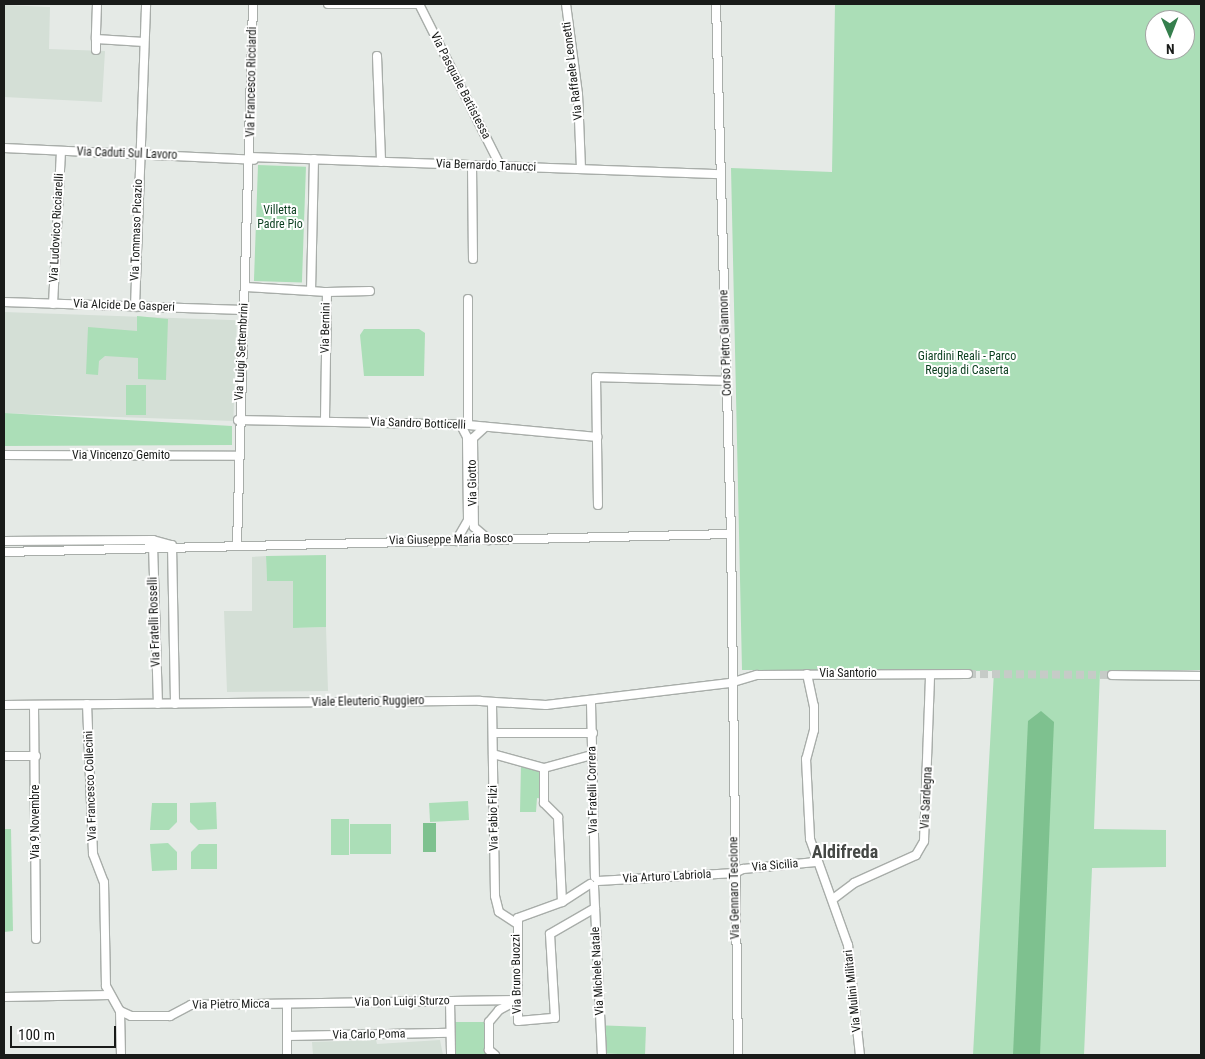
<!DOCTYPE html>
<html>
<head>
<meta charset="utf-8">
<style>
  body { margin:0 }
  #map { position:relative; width:1205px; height:1059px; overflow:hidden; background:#e5eae6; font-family:"Roboto Condensed",sans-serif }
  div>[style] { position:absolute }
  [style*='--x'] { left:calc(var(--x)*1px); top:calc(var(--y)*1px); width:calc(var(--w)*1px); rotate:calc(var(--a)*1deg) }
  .built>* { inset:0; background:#d4dfd6; transform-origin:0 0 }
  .green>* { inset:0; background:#abdeb7; transform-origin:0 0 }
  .water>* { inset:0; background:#7ec18f; transform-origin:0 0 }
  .minor-tunnel>* { height:8px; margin-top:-4px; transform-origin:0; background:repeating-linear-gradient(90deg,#c6cbc7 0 8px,transparent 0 12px) }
  .roads { filter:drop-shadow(1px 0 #a8ada9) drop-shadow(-1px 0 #a8ada9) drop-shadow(0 1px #a8ada9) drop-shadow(0 -1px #a8ada9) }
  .minor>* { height:8px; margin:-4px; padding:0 4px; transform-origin:4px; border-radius:4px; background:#fff }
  span { translate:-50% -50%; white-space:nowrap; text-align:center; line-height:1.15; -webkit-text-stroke:4px #fff; paint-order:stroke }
  .street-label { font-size:12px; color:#191b19 }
  .park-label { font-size:12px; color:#093d1d }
  .district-label { font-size:18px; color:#454845; font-weight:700 }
  .frame { position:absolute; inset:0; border:5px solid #191b19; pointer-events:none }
  .north { position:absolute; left:1145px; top:10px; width:50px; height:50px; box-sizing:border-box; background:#fff; border:1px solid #a3a4a3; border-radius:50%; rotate:179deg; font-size:14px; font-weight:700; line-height:20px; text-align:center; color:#191b19 }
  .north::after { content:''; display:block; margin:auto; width:18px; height:22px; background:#357f4d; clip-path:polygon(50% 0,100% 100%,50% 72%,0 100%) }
  .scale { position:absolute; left:10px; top:1026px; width:106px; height:22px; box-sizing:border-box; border:2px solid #191b19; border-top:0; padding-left:6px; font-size:15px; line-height:18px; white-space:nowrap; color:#191b19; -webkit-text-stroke:4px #fff; paint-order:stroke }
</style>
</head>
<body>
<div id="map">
  <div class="built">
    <i style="clip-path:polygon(4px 5px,50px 7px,49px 49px,105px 51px,102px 102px,4px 97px)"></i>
    <i style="left:4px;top:312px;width:233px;height:101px;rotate:2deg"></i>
    <i style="clip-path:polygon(266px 556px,267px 581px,293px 581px,293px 628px,326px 627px,328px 691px,227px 692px,224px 611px,252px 611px,252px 557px)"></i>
    <i style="clip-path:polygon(376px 1040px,377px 1044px,440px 1040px,443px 1055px,313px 1055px,312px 1042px)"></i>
  </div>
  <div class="green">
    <i style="clip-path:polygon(evenodd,835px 4px,1201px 4px,1201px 670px,1100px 671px,1094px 829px,1166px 830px,1166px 867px,1092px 868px,1084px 1055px,973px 1055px,994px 671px,742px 670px,731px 168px,832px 172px,835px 4px,1155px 20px,1185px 20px,1185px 50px,1155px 50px,1155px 20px)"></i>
    <i style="left:258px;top:165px;width:48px;height:116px;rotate:2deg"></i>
    <i style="clip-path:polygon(137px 316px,168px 319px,166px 380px,138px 379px,138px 358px,105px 356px,99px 361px,98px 375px,86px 374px,88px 327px,137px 331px)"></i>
    <i style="clip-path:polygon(364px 329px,419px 329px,425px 333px,424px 376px,364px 376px,360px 335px)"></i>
    <i style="left:126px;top:385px;width:20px;height:30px"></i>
    <i style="clip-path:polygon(4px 413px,232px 426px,232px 445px,4px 446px)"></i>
    <i style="clip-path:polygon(326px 555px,326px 627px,293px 628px,293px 581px,267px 581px,266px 556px)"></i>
    <i style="clip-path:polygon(521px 762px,544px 768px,544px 799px,537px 798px,536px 812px,520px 812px)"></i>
    <i style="left:468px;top:801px;width:19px;height:39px;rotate:87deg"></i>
    <i style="clip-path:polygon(216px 802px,217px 829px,198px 830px,190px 822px,190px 803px)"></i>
    <i style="clip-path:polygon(152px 803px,177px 803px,177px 822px,169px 830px,150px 830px)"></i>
    <i style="left:331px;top:819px;width:18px;height:36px"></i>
    <i style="left:350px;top:824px;width:41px;height:30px"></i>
    <i style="clip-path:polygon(4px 829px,11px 829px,13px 931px,4px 932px)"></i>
    <i style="clip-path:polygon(168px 843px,177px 852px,177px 870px,152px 871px,150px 844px)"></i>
    <i style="clip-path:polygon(199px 844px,217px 844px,217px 869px,191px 869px,191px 852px)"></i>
    <i style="left:455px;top:1022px;width:31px;height:33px"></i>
    <i style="left:646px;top:1027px;width:28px;height:40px;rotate:92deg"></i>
  </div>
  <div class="water">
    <i style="clip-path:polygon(1041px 711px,1054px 722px,1040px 1055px,1013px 1055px,1028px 721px)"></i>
    <i style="left:423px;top:823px;width:13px;height:29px"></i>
  </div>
  <div class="minor-tunnel">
    <i style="--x:968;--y:674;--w:144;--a:0.4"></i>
  </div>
  <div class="roads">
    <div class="minor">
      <i style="--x:97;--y:4;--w:35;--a:92"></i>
      <i style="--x:96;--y:39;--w:48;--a:3.6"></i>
      <i style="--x:328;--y:4;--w:91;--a:0"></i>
      <i style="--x:419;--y:4;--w:182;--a:63.3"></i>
      <i style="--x:566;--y:4;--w:91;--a:82.4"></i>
      <i style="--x:578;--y:94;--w:75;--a:87.7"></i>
      <i style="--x:716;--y:4;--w:530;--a:88.38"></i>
      <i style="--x:731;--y:534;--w:521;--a:89.23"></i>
      <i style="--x:96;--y:50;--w:11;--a:-90"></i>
      <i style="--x:377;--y:56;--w:106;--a:87.8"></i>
      <i style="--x:4;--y:148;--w:250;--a:2.7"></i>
      <i style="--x:250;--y:157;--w:471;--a:2.1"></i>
      <i style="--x:314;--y:159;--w:132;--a:91.3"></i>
      <i style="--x:311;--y:291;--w:16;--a:4"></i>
      <i style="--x:327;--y:292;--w:129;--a:90.9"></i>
      <i style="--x:472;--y:165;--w:94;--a:89.4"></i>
      <i style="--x:246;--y:287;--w:65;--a:3.5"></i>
      <i style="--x:327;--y:292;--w:43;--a:-1.3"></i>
      <i style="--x:468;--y:299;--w:126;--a:90"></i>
      <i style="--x:4;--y:302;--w:240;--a:1.9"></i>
      <i style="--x:53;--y:304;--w:152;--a:-87"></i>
      <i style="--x:135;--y:307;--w:303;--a:-87.9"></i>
      <i style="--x:238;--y:420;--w:230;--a:1.2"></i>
      <i style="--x:468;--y:425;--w:130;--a:5.3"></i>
      <i style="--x:485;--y:427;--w:16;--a:137"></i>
      <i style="--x:473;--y:438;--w:89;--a:89.4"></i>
      <i style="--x:474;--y:527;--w:20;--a:41"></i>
      <i style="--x:4;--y:455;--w:234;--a:0.2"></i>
      <i style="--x:598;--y:505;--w:128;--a:-90.9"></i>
      <i style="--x:596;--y:377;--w:131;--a:1.7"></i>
      <i style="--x:4;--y:541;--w:149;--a:-0.4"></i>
      <i style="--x:153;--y:540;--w:18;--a:16"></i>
      <i style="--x:456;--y:541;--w:24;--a:-60"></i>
      <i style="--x:468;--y:520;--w:83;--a:-90.7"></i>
      <i style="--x:467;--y:437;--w:13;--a:-117"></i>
      <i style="--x:237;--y:544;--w:540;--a:-88.3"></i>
      <i style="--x:153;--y:545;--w:159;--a:88.2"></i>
      <i style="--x:172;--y:545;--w:159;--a:88.9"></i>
      <i style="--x:4;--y:552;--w:727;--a:-1.42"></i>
      <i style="--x:807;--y:674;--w:33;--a:78"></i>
      <i style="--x:814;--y:706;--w:24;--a:90"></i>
      <i style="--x:814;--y:730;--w:30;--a:105"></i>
      <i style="--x:806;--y:759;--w:80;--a:87.1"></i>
      <i style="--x:810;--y:839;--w:113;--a:70.3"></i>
      <i style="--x:848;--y:945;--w:111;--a:83.8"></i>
      <i style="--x:1112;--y:675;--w:89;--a:0.6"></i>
      <i style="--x:591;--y:703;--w:174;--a:88.7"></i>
      <i style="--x:87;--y:704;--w:150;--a:87.7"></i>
      <i style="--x:93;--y:854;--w:30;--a:69"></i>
      <i style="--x:104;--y:882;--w:104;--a:88.9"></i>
      <i style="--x:106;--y:986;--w:29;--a:61"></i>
      <i style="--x:120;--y:1011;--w:44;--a:88.7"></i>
      <i style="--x:492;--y:704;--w:192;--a:89.1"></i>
      <i style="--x:495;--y:896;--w:16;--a:76"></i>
      <i style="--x:499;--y:912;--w:20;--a:33"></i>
      <i style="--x:4;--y:705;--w:476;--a:-0.5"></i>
      <i style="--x:480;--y:701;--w:66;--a:3.5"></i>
      <i style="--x:546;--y:705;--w:185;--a:-6.8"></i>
      <i style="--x:730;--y:683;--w:28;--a:-17"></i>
      <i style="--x:757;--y:675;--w:211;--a:-0.3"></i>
      <i style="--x:34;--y:705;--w:234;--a:89.5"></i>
      <i style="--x:493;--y:733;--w:100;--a:0"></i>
      <i style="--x:493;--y:754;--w:53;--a:15.4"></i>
      <i style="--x:544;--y:768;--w:50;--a:-15.2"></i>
      <i style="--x:4;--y:756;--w:32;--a:0"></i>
      <i style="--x:544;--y:768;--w:35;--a:90"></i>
      <i style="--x:544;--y:803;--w:20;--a:45"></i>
      <i style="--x:558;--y:817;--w:85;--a:87.3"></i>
      <i style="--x:598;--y:881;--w:137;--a:-3.3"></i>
      <i style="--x:735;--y:873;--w:9;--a:-27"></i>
      <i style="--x:743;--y:869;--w:73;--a:-5.5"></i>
      <i style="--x:590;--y:884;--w:33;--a:147"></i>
      <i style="--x:562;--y:902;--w:47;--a:160"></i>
      <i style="--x:518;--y:918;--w:103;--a:90"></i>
      <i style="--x:518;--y:1021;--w:37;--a:-5"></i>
      <i style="--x:555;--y:1018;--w:84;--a:-93.4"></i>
      <i style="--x:550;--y:934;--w:52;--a:-30"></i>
      <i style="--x:594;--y:886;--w:169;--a:87.3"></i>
      <i style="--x:833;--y:899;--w:26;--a:-37"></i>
      <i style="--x:854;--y:883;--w:68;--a:-24.3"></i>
      <i style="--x:916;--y:855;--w:16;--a:-60"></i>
      <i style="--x:924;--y:841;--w:166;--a:-87.9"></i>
      <i style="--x:4;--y:997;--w:106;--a:-1.1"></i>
      <i style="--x:450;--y:1001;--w:54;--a:88.9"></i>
      <i style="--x:120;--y:1011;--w:12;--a:24"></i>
      <i style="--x:131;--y:1016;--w:39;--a:0"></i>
      <i style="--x:170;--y:1016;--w:24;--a:-28"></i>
      <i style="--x:191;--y:1005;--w:326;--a:-0.9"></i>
      <i style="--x:287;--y:1036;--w:163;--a:-1.1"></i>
      <i style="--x:287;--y:1055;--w:51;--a:-90"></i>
      <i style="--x:495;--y:1055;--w:8;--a:-140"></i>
      <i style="--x:489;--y:1050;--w:28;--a:-90"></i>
      <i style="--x:489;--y:1022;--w:16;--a:-50"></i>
      <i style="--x:499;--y:1010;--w:17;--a:-28"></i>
    </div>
  </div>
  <div class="street-label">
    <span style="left:573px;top:71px;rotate:-97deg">Via Raffaele Leonetti</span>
    <span style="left:252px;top:82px;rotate:-89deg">Via Francesco Ricciardi</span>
    <span style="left:460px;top:86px;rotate:63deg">Via Pasquale Battistessa</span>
    <span style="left:127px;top:154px;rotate:2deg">Via Caduti Sul Lavoro</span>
    <span style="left:486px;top:166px;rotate:2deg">Via Bernardo Tanucci</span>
    <span style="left:57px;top:228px;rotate:-87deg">Via Ludovico Ricciarelli</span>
    <span style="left:137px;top:230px;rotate:-88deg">Via Tommaso Picazio</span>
    <span style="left:124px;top:306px;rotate:2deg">Via Alcide De Gasperi</span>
    <span style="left:326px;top:328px;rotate:-89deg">Via Bernini</span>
    <span style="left:726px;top:343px;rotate:-92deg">Corso Pietro Giannone</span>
    <span style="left:242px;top:352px;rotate:-87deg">Via Luigi Settembrini</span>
    <span style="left:418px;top:424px;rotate:2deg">Via Sandro Botticelli</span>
    <span style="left:121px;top:456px">Via Vincenzo Gemito</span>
    <span style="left:473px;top:483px;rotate:-91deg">Via Giotto</span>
    <span style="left:451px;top:540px;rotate:-1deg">Via Giuseppe Maria Bosco</span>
    <span style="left:155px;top:622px;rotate:-92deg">Via Fratelli Rosselli</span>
    <span style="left:848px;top:674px">Via Santorio</span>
    <span style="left:368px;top:702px;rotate:-1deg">Viale Eleuterio Ruggiero</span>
    <span style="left:91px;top:786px;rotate:-92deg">Via Francesco Collecini</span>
    <span style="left:593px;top:790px;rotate:-91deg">Via Fratelli Correra</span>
    <span style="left:927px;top:798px;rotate:-87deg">Via Sardegna</span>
    <span style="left:494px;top:818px;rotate:-91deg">Via Fabio Filzi</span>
    <span style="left:36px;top:822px;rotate:-90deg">Via 9 Novembre</span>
    <span style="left:775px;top:866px;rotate:-5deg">Via Sicilia</span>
    <span style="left:667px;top:877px;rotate:-3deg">Via Arturo Labriola</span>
    <span style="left:735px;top:888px;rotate:-91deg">Via Gennaro Tescione</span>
    <span style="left:598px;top:971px;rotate:-93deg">Via Michele Natale</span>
    <span style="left:517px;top:974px;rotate:-91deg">Via Bruno Buozzi</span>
    <span style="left:853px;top:991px;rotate:-96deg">Via Mulini Militari</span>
    <span style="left:402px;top:1002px;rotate:-1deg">Via Don Luigi Sturzo</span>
    <span style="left:231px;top:1005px;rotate:-1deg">Via Pietro Micca</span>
    <span style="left:369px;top:1035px;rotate:-1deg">Via Carlo Poma</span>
  </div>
  <div class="park-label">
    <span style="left:280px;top:218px">Villetta<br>Padre Pio</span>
    <span style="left:967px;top:364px">Giardini Reali - Parco<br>Reggia di Caserta</span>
  </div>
  <div class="district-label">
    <span style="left:845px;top:852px">Aldifreda</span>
  </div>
  <div class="frame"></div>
  <div class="north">N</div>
  <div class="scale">100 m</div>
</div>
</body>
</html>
